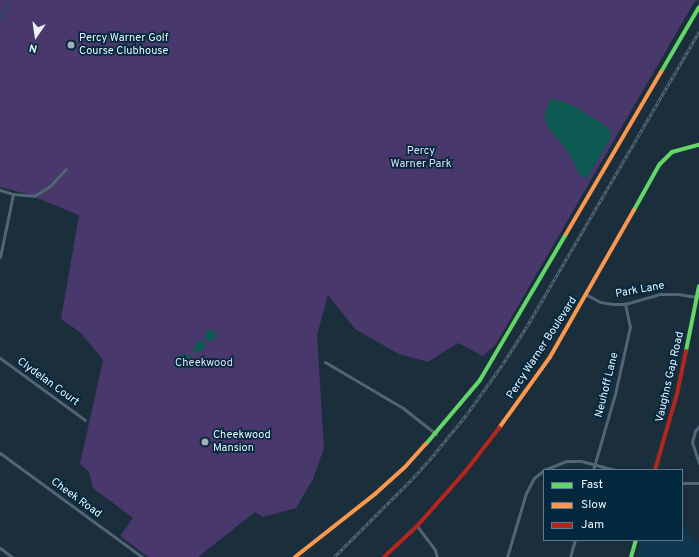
<!DOCTYPE html>
<html>
<head>
<meta charset="utf-8">
<style>
  body { margin:0 }
  #map { position:relative; width:699px; height:557px; overflow:hidden; background:#1a2e3b; font-family:Overpass,sans-serif }
  div>[style] { position:absolute }
  [style*='--x'] { left:calc(var(--x)*1px); top:calc(var(--y)*1px); width:calc(var(--w)*1px); rotate:calc(var(--a)*1deg) }
  .built>* { inset:0; background:#103750 }
  .green>* { inset:0; background:#49386b }
  .water>* { inset:0; background:#0c5a51 }
  .round { border-radius:50% }
  .stream>* { height:1px; margin:-0.5px; padding:0 0.5px; transform-origin:0.5px; border-radius:0.5px; background:#0c5a51 }
  .street>* { height:3px; margin:-1.5px; padding:0 1.5px; transform-origin:1.5px; border-radius:1.5px; background:#506676 }
  .fast>* { height:4px; margin:-2px; padding:0 2px; transform-origin:2px; border-radius:2px; background:#63d668 }
  .slow>* { height:4px; margin:-2px; padding:0 2px; transform-origin:2px; border-radius:2px; background:#ff974d }
  .jam>* { height:4px; margin:-2px; padding:0 2px; transform-origin:2px; border-radius:2px; background:#b3261e }
  .rail>* { height:2.5px; margin-top:-1.25px; transform-origin:0; background:repeating-linear-gradient(90deg,#02283e 0 3px,#566974 0 6px); box-sizing:border-box; border-block:1px solid #566974 }
  .dots>* { width:11px; height:11px; translate:-50% -50%; box-sizing:border-box; border:2px solid #02283e; border-radius:50% }
  span { translate:-50% -50%; white-space:nowrap; text-align:center; line-height:1.15; -webkit-text-stroke:3.5px #02283e; paint-order:stroke }
  .poi-label { font-size:11px; color:#e8f5ff }
  .left { translate:0 -50%; text-align:left }
  .park-label { font-size:11px; color:#e4dcf2 }
  .street-label { font-size:11px; color:#e8f5ff }
  .legend { position:absolute; left:543px; top:469px; width:140px; height:72px; box-sizing:border-box; background:#02283e; border:1px solid #5e7a8b; margin:0; padding:5px 7px; list-style:none; font-size:12px; color:#e8f5ff }
  .legend li { display:flex; align-items:center; gap:8px; height:20px }
  .legend b { width:20px; border:1px solid #5e7a8b }
  .north { position:absolute; left:16px; top:16px; width:40px; height:40px; -webkit-text-stroke:3px #02283e; paint-order:stroke; rotate:193deg; font-size:11px; font-weight:700; line-height:16px; text-align:center; color:#e8f5ff }
  .north::after { content:''; display:block; margin:auto; width:14px; height:18px; background:#e8f5ff; clip-path:polygon(50% 0,100% 100%,50% 72%,0 100%) }
</style>
</head>
<body>
<div id="map">
  <div class="built">
    <i style="clip-path:polygon(682px 523px,699px 545px,699px 557px,636px 557px,642px 540px,682px 540px)"></i>
  </div>
  <div class="green">
    <i style="clip-path:polygon(0 0,697px 0,693px 4px,496px 344px,483px 356px,458px 343px,428px 362px,399px 354px,355px 329px,328px 295px,317px 335px,324px 448px,313px 479px,296px 508px,263px 517px,255px 512px,198px 557px,148px 557px,120px 536px,133px 518px,93px 488px,89px 472px,80px 464px,103px 360px,80px 332px,61px 319px,79px 215px,27px 194px,0 187px)"></i>
  </div>
  <div class="water">
    <i style="clip-path:polygon(552px 98px,574px 106px,606px 126px,611px 131px,610px 139px,587px 178px,580px 175px,567px 150px,550px 130px,545px 121px,545px 113px)"></i>
    <i class="round" style="left:204.5px;top:329.5px;width:11px;height:11px"></i>
    <i style="clip-path:polygon(201px 340px,206px 343px,204px 349px,200px 352px,194px 353px,193px 351px,196px 343px)"></i>
    <i style="clip-path:polygon(184px 354px,191px 356px,192px 363px,187px 368px,181px 369px,178px 367px,178px 359px,179px 355px)"></i>
  </div>
  <div class="stream">
    <i style="--x:0;--y:18;--w:17;--a:-57"></i>
    <i style="--x:9;--y:4;--w:4;--a:-104"></i>
  </div>
  <div class="street">
    <i style="--x:0;--y:190;--w:14;--a:17"></i>
    <i style="--x:13;--y:194;--w:21;--a:5"></i>
    <i style="--x:34;--y:196;--w:19;--a:-32"></i>
    <i style="--x:50;--y:186;--w:23;--a:-47"></i>
    <i style="--x:0;--y:257;--w:64;--a:-78.3"></i>
    <i style="--x:587;--y:295;--w:15;--a:28"></i>
    <i style="--x:600;--y:302;--w:13;--a:9"></i>
    <i style="--x:613;--y:304;--w:12;--a:0"></i>
    <i style="--x:625;--y:304;--w:36;--a:-16"></i>
    <i style="--x:660;--y:294;--w:18;--a:0"></i>
    <i style="--x:678;--y:294;--w:19;--a:9"></i>
    <i style="--x:0;--y:358;--w:105;--a:36.1"></i>
    <i style="--x:325;--y:362;--w:91;--a:30.5"></i>
    <i style="--x:403;--y:408;--w:42;--a:38.2"></i>
    <i style="--x:699;--y:426;--w:6;--a:129"></i>
    <i style="--x:695;--y:431;--w:11;--a:105"></i>
    <i style="--x:692;--y:442;--w:22;--a:72"></i>
    <i style="--x:0;--y:453;--w:176;--a:36.2"></i>
    <i style="--x:544;--y:470;--w:24;--a:-22"></i>
    <i style="--x:566;--y:461;--w:15;--a:0"></i>
    <i style="--x:581;--y:461;--w:35;--a:15"></i>
    <i style="--x:593;--y:470;--w:79;--a:-73.9"></i>
    <i style="--x:615;--y:394;--w:69;--a:-77.4"></i>
    <i style="--x:630;--y:327;--w:24;--a:-102"></i>
    <i style="--x:682;--y:483;--w:17;--a:0"></i>
    <i style="--x:417;--y:526;--w:30;--a:53"></i>
    <i style="--x:435;--y:550;--w:7;--a:74"></i>
    <i style="--x:0;--y:548;--w:15;--a:37"></i>
    <i style="--x:507;--y:557;--w:67;--a:-73.5"></i>
    <i style="--x:526;--y:493;--w:17;--a:-62"></i>
    <i style="--x:534;--y:478;--w:13;--a:-39"></i>
    <i style="--x:570;--y:557;--w:18;--a:-74"></i>
  </div>
  <div class="fast">
    <i style="--x:661;--y:72;--w:75;--a:-59.7"></i>
    <i style="--x:634;--y:210;--w:51;--a:-60.9"></i>
    <i style="--x:659;--y:165;--w:18;--a:-45"></i>
    <i style="--x:672;--y:152;--w:28;--a:-15"></i>
    <i style="--x:686;--y:351;--w:66;--a:-78.7"></i>
    <i style="--x:426;--y:444;--w:84;--a:-49.8"></i>
    <i style="--x:480;--y:380;--w:169;--a:-59.5"></i>
    <i style="--x:631;--y:557;--w:18;--a:-74"></i>
  </div>
  <div class="slow">
    <i style="--x:566;--y:234;--w:188;--a:-59.6"></i>
    <i style="--x:499;--y:428;--w:87;--a:-54.3"></i>
    <i style="--x:550;--y:357;--w:169;--a:-60.3"></i>
    <i style="--x:295;--y:557;--w:102;--a:-38.2"></i>
    <i style="--x:375;--y:494;--w:40;--a:-42"></i>
    <i style="--x:405;--y:467;--w:31;--a:-48"></i>
  </div>
  <div class="jam">
    <i style="--x:655;--y:470;--w:79;--a:-73.9"></i>
    <i style="--x:677;--y:394;--w:44;--a:-78.2"></i>
    <i style="--x:384;--y:557;--w:45;--a:-43.2"></i>
    <i style="--x:417;--y:526;--w:72;--a:-48.4"></i>
    <i style="--x:465;--y:472;--w:56;--a:-52.3"></i>
  </div>
  <div class="rail">
    <i style="--x:334;--y:557;--w:109;--a:-45"></i>
    <i style="--x:411;--y:480;--w:36;--a:-48"></i>
    <i style="--x:435;--y:453;--w:50;--a:-50.6"></i>
    <i style="--x:467;--y:414;--w:60;--a:-54.5"></i>
    <i style="--x:502;--y:365;--w:46;--a:-57.3"></i>
    <i style="--x:527;--y:326;--w:341;--a:-59.7"></i>
  </div>
  <div class="dots">
    <i style="left:71px;top:45px;background:#a0afba"></i>
    <i style="left:205px;top:442px;background:#a0afba"></i>
  </div>
  <div class="poi-label">
    <span class="left" style="left:79px;top:45px">Percy Warner Golf<br>Course Clubhouse</span>
    <span class="left" style="left:213px;top:442px">Cheekwood<br>Mansion</span>
  </div>
  <div class="park-label">
    <span style="left:421px;top:158px">Percy<br>Warner Park</span>
    <span style="left:204px;top:363px">Cheekwood</span>
  </div>
  <div class="street-label">
    <span style="left:640px;top:290px;rotate:-10deg">Park Lane</span>
    <span style="left:542px;top:348px;rotate:-57deg">Percy Warner Boulevard</span>
    <span style="left:670px;top:377px;rotate:-77deg">Vaughns Gap Road</span>
    <span style="left:48px;top:382px;rotate:36deg">Clydelan Court</span>
    <span style="left:607px;top:385px;rotate:-76deg">Neuhoff Lane</span>
    <span style="left:76px;top:498px;rotate:36deg">Cheek Road</span>
  </div>
  <ul class="legend">
  <li><b style="height:5px;background:#63d668"></b>Fast</li>
  <li><b style="height:5px;background:#ff974d"></b>Slow</li>
  <li><b style="height:5px;background:#b3261e"></b>Jam</li>
  </ul>
  <div class="north">N</div>
</div>
</body>
</html>
